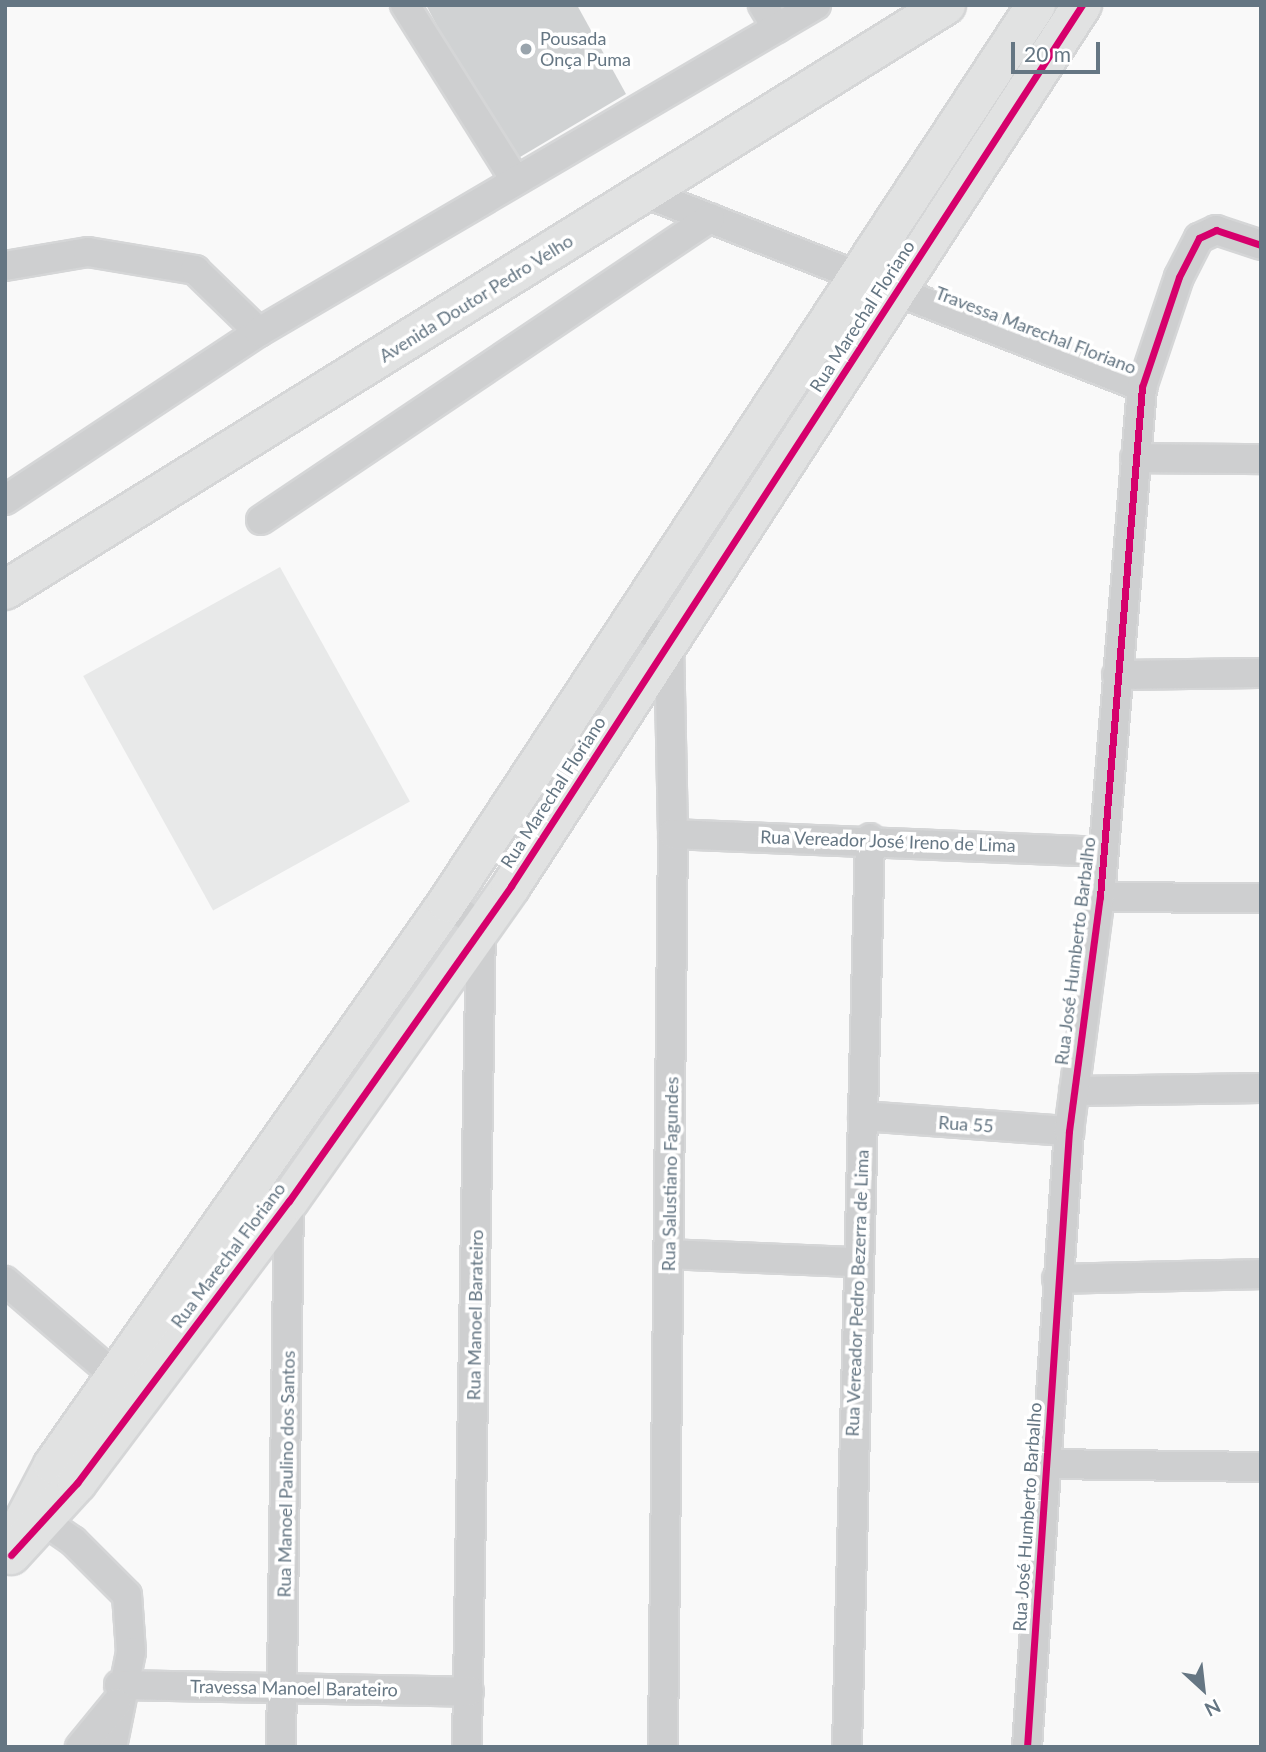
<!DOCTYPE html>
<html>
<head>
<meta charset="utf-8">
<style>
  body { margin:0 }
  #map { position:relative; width:1266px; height:1752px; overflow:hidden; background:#f9f9f9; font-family:Lato,sans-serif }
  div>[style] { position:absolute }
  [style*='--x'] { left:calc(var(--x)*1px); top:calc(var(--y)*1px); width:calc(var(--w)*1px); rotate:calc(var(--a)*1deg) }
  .built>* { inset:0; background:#e8e9e9; transform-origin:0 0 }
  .building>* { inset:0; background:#d0d2d3 }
  .roads { filter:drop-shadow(2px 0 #d5d6d7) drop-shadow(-2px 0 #d5d6d7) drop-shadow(0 2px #d5d6d7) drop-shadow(0 -2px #d5d6d7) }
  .street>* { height:28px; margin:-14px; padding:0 14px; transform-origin:14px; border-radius:14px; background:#cecfd0 }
  .secondary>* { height:38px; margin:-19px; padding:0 19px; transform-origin:19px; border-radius:19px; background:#e1e2e2 }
  .cycleway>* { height:7px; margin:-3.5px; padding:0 3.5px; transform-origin:3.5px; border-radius:3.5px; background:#d6006c }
  .dots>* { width:19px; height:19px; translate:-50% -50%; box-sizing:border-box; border:4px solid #fff; border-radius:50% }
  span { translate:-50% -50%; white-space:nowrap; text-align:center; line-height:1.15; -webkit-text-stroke:7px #fff; paint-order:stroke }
  .poi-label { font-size:18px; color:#657683 }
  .left { translate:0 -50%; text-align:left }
  .street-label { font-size:18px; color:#657683 }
  .frame { position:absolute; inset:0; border:7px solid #657683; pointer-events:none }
  .north { position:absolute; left:1168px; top:1654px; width:70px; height:70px; -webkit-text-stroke:5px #fff; paint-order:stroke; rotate:153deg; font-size:19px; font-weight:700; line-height:28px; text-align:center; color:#657683 }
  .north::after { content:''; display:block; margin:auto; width:24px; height:32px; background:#657683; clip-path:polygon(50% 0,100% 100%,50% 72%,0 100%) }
  .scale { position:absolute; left:1011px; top:42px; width:89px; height:32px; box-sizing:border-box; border:4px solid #657683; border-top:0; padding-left:9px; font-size:21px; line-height:24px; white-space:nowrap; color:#657683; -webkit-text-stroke:5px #fff; paint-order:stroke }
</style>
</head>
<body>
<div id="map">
  <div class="built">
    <i style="left:280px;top:567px;width:268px;height:225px;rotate:61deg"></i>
  </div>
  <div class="building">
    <i style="clip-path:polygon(426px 5px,577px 5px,626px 94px,510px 163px)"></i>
  </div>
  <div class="roads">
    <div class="street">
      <i style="--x:405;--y:5;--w:204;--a:57.8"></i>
      <i style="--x:763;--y:5;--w:27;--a:59"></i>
      <i style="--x:645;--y:193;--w:534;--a:21.32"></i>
      <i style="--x:5;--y:266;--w:84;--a:-9.6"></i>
      <i style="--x:88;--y:252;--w:109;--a:9.5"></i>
      <i style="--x:195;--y:270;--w:89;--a:44.1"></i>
      <i style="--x:1135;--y:458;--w:126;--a:0.5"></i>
      <i style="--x:5;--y:500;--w:305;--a:-33.5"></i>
      <i style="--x:259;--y:332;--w:646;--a:-30.42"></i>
      <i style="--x:261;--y:520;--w:541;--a:-33.93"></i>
      <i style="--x:633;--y:622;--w:42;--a:30.3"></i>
      <i style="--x:669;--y:643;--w:191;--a:88.8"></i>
      <i style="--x:673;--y:834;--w:913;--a:90.63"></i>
      <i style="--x:1117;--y:675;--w:144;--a:-0.8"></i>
      <i style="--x:673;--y:834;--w:430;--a:2.4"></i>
      <i style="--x:1100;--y:897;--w:161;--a:0.4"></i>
      <i style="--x:447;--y:903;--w:41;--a:34.1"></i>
      <i style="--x:481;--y:926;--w:821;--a:90.98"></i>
      <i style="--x:1074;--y:1091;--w:187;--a:-0.9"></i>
      <i style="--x:863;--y:1116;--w:207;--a:4.2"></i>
      <i style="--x:669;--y:1254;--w:186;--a:2.5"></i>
      <i style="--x:1057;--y:1279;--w:204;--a:-1.4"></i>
      <i style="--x:5;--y:1281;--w:145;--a:40.8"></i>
      <i style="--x:1048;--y:1464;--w:213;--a:0.8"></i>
      <i style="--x:28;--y:1510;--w:55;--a:34.6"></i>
      <i style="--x:73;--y:1541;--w:76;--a:45"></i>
      <i style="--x:127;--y:1595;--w:57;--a:86"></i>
      <i style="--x:131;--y:1652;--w:97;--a:101.3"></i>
      <i style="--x:119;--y:1685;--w:350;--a:1.1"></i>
      <i style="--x:80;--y:1747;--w:57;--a:-50.7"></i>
      <i style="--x:281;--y:1747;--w:546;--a:-89.16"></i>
      <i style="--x:847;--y:1747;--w:909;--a:-88.55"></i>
      <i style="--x:1027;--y:1747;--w:617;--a:-86.1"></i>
      <i style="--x:1069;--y:1131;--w:236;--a:-82.5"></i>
      <i style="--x:1100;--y:897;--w:512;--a:-85.29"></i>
      <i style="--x:1142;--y:387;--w:116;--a:-71.4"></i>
      <i style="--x:1179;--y:277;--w:44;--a:-62.9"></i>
      <i style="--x:1199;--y:238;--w:19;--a:-25"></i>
      <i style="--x:1216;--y:230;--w:47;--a:18.4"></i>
    </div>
    <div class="secondary">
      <i style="--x:5;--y:590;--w:1108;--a:-31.87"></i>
      <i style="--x:21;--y:1526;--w:69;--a:-62.3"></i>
      <i style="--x:53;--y:1465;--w:686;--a:-54.97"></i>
      <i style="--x:447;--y:903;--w:1074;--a:-56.74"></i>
      <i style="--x:11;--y:1555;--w:98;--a:-47.5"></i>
      <i style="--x:77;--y:1483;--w:353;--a:-53.1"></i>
      <i style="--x:289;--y:1201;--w:385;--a:-54.8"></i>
      <i style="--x:511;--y:886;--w:1050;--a:-57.05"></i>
    </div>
  </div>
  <div class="cycleway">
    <i style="--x:11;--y:1555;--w:98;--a:-47.5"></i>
    <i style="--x:77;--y:1483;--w:353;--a:-53.1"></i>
    <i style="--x:289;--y:1201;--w:385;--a:-54.8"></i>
    <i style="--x:511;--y:886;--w:1050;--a:-57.05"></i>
    <i style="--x:1027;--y:1747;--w:617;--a:-86.1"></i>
    <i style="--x:1069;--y:1131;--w:236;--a:-82.5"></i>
    <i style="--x:1100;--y:897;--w:512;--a:-85.29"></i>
    <i style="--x:1142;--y:387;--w:116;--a:-71.4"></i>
    <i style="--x:1179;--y:277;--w:44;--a:-62.9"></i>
    <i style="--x:1199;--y:238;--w:19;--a:-25"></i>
    <i style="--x:1216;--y:230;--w:47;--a:18.4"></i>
  </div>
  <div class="dots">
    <i style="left:526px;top:49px;background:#99a4ac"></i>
  </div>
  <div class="poi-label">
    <span class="left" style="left:540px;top:49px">Pousada<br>Onça Puma</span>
  </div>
  <div class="street-label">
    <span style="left:476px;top:298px;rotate:-32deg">Avenida Doutor Pedro Velho</span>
    <span style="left:862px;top:316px;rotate:-57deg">Rua Marechal Floriano</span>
    <span style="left:1036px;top:330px;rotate:21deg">Travessa Marechal Floriano</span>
    <span style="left:553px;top:792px;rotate:-57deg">Rua Marechal Floriano</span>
    <span style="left:888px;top:841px;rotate:2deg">Rua Vereador José Ireno de Lima</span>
    <span style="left:1075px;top:951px;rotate:-83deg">Rua José Humberto Barbalho</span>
    <span style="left:966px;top:1124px;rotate:4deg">Rua 55</span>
    <span style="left:670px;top:1174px;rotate:-89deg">Rua Salustiano Fagundes</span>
    <span style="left:228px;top:1255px;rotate:-53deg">Rua Marechal Floriano</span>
    <span style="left:857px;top:1293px;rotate:-88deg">Rua Vereador Pedro Bezerra de Lima</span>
    <span style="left:475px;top:1315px;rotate:-89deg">Rua Manoel Barateiro</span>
    <span style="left:286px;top:1474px;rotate:-89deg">Rua Manoel Paulino dos Santos</span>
    <span style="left:1027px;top:1517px;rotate:-86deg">Rua José Humberto Barbalho</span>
    <span style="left:294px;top:1688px;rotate:1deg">Travessa Manoel Barateiro</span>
  </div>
  <div class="frame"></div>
  <div class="north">N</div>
  <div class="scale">20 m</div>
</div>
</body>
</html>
